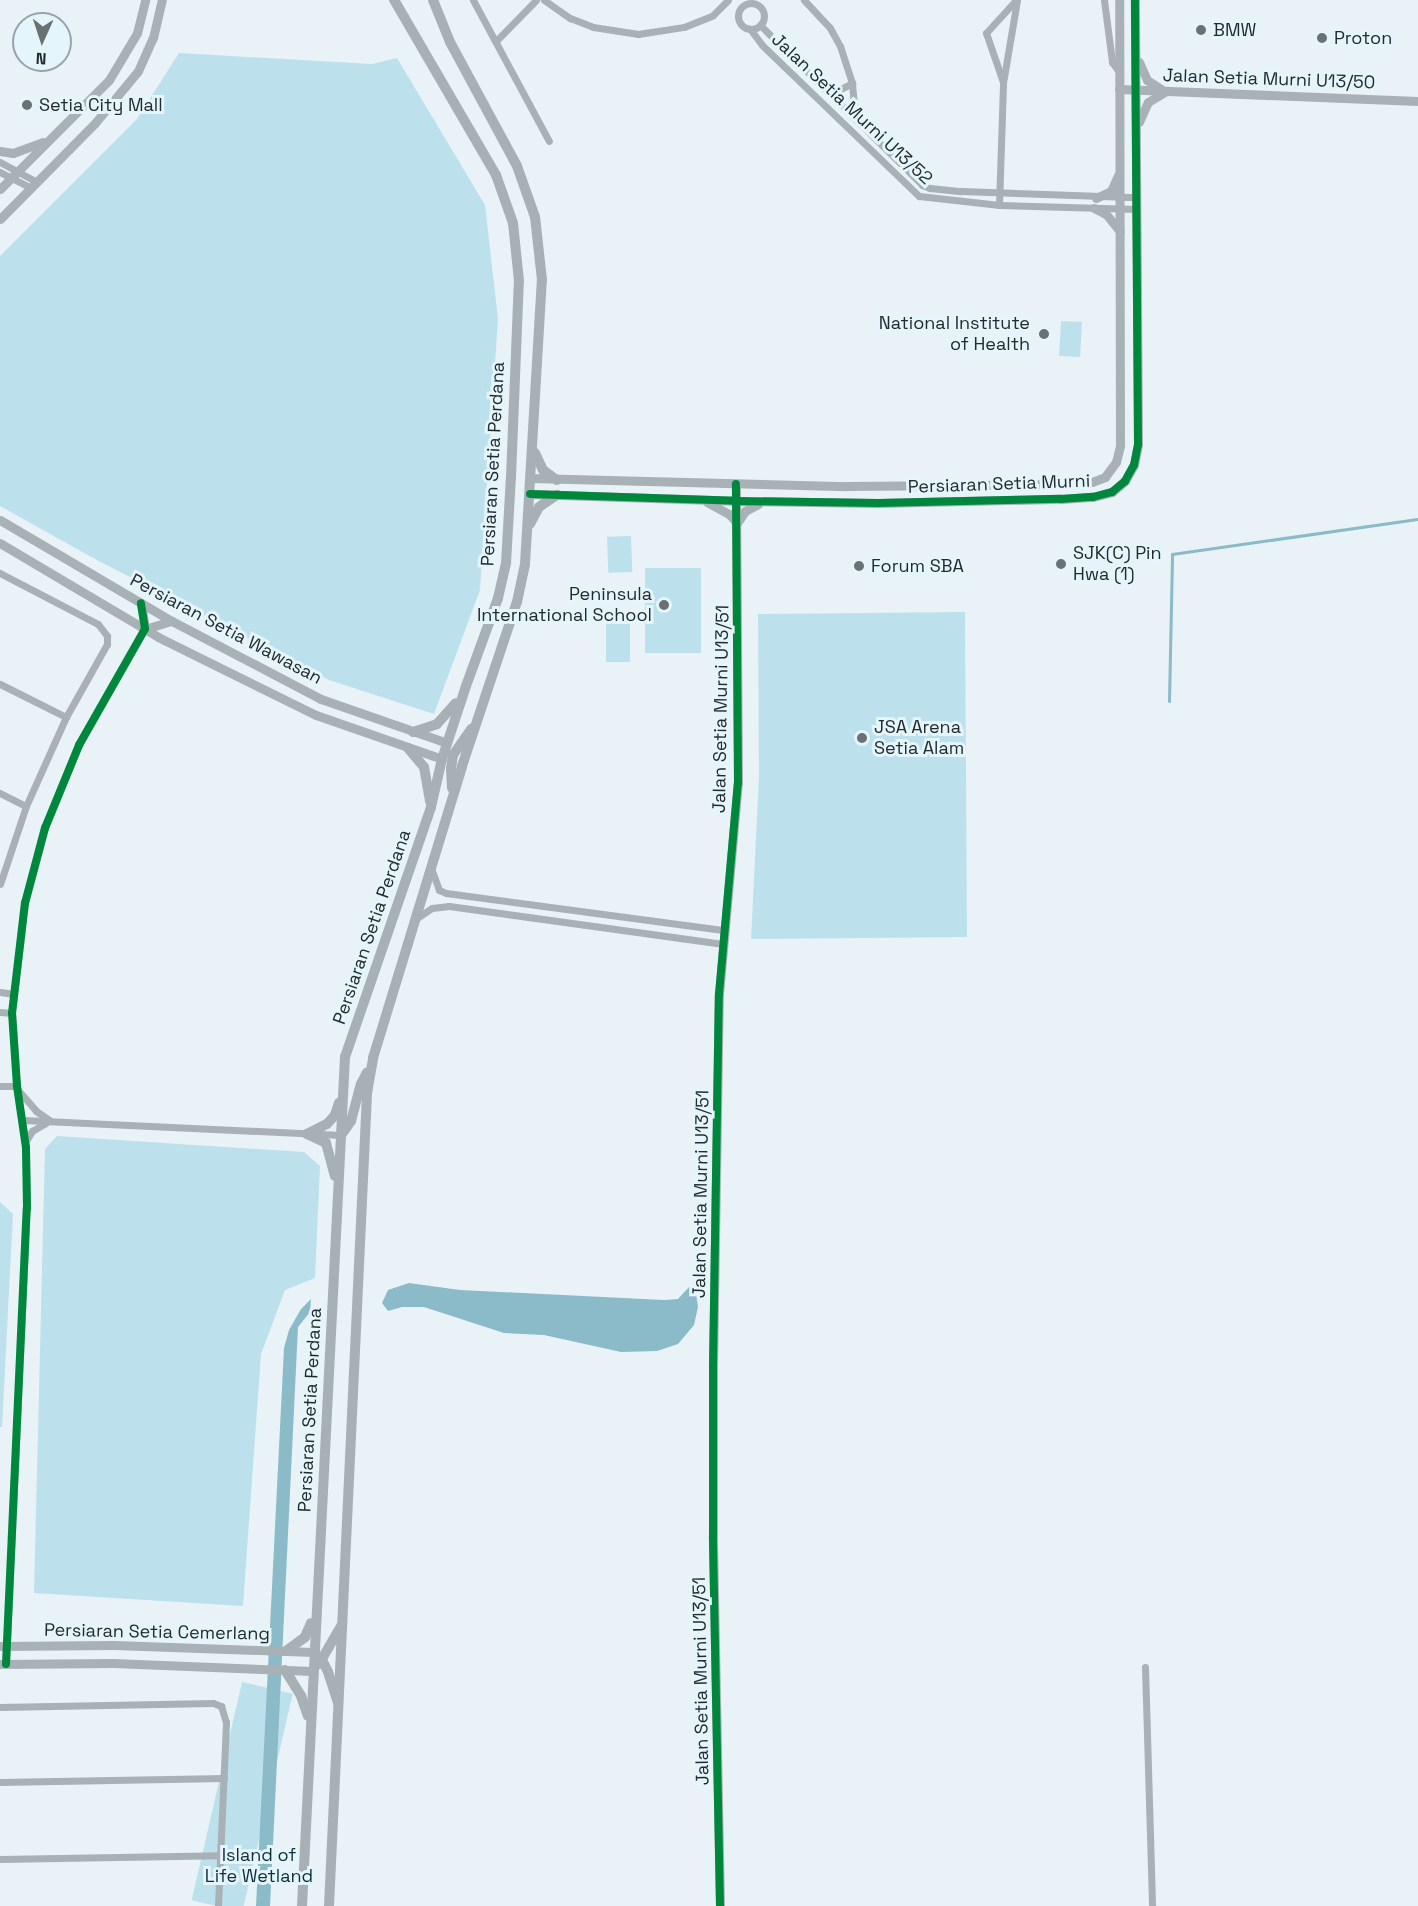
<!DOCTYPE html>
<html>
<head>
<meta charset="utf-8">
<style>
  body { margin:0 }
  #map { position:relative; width:1418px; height:1906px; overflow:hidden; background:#e9f2f6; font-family:"Space Grotesk",sans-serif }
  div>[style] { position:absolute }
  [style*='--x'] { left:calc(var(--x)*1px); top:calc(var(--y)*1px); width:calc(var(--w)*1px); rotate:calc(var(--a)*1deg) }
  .green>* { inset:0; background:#bce1ec; transform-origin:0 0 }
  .water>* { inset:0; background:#8bbac8 }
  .stream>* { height:3px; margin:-1.5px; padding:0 1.5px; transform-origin:1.5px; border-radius:1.5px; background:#8bbac8 }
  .minor>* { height:7px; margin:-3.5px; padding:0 3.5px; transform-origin:3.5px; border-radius:3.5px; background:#a8b1b5 }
  .minor>.ring { margin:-3.5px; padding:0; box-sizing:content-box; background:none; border:7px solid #a8b1b5; border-radius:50% }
  .tertiary>* { height:9px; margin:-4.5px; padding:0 4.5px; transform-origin:4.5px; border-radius:4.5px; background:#a8b1b5 }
  .secondary>* { height:10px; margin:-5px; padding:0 5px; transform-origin:5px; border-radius:5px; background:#a7b1b5 }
  .cycleway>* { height:8px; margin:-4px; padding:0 4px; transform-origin:4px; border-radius:4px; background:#00873e }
  .dots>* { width:16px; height:16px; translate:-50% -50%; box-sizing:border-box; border:3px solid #e4f5fb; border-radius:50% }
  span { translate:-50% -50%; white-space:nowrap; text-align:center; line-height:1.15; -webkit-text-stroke:6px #e4f5fb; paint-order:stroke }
  .poi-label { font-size:18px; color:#252b2d }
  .left { translate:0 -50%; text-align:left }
  .right { translate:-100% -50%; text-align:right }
  .street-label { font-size:18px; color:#252b2d }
  .park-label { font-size:18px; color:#102f38 }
  .north { position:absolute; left:12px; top:12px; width:60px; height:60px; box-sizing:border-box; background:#e4f5fb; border:2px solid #98a4a9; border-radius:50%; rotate:183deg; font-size:16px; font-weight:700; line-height:24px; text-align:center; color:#252b2d }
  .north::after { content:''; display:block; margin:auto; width:21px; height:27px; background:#6a7173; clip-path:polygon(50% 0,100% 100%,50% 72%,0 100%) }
</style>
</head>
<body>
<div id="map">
  <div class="green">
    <i style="clip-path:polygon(179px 53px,372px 64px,397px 58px,485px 205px,498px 319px,480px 590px,434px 714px,329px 680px,95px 559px,0 506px,0 256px,137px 119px)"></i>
    <i style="left:1061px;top:321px;width:21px;height:35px;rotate:3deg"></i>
    <i style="left:631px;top:536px;width:36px;height:24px;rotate:88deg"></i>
    <i style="left:645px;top:568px;width:56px;height:85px"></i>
    <i style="clip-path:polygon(965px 612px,967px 937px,751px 939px,759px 777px,758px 614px)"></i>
    <i style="left:606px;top:615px;width:24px;height:47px"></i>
    <i style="clip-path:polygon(57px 1136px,304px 1152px,320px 1166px,315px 1278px,285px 1290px,261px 1354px,243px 1606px,34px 1593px,45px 1149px)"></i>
    <i style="clip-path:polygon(0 1202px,13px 1214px,2px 1427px,0 1427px)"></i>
    <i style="left:242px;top:1682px;width:52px;height:224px;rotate:13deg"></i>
  </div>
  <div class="water">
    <i style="clip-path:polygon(409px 1283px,460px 1290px,664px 1300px,678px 1299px,689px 1287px,695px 1287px,698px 1307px,694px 1325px,678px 1344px,657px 1351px,621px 1352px,544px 1335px,504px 1333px,424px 1307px,402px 1307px,388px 1311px,382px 1303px,388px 1290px)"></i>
    <i style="clip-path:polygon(311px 1299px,310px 1312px,298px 1327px,270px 1906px,256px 1906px,284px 1348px,289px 1330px,301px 1309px)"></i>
  </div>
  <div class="stream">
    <i style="--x:1169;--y:701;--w:147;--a:-88.8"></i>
    <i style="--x:1172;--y:554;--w:248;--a:-8.1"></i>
  </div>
  <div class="minor">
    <i style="--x:473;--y:0;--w:160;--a:61.7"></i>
    <i style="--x:544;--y:0;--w:32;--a:35"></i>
    <i style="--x:570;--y:18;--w:25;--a:21"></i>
    <i style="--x:593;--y:27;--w:46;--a:8.8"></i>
    <i style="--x:638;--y:34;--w:47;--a:-8.7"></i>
    <i style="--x:684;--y:27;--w:31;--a:-22"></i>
    <i style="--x:713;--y:15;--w:21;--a:-45"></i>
    <i style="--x:804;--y:0;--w:38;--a:47"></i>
    <i style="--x:830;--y:28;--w:21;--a:61"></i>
    <i style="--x:840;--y:46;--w:39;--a:72"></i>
    <i style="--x:852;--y:83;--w:33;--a:85"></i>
    <i style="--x:1104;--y:0;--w:63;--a:82.6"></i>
    <i style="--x:1112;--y:62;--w:12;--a:55"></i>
    <i class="ring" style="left:738px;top:3px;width:19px;height:19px"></i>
    <i style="--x:760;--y:25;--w:228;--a:44.6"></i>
    <i style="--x:922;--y:185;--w:9;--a:21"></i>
    <i style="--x:930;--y:188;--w:31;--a:6"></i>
    <i style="--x:961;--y:191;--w:176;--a:2"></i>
    <i style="--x:750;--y:29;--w:20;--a:53"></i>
    <i style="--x:762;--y:45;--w:218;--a:43.9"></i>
    <i style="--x:919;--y:196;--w:81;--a:6.4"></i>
    <i style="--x:999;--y:205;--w:138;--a:1.7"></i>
    <i style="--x:496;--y:41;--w:57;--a:-45.7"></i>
    <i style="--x:1003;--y:82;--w:52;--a:-109.1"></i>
    <i style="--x:986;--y:33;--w:45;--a:-47.7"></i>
    <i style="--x:827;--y:88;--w:12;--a:9"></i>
    <i style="--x:839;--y:90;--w:15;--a:-28"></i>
    <i style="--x:0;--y:162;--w:42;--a:28.4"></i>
    <i style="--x:0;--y:172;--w:35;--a:27"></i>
    <i style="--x:999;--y:205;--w:122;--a:-88.1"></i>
    <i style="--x:1003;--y:83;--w:84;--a:-80.4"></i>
    <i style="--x:0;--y:573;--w:110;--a:27.5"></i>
    <i style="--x:98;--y:624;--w:15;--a:53"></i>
    <i style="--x:107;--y:636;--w:8;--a:90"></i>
    <i style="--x:107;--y:644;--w:84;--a:119.3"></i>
    <i style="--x:66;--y:717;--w:98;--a:114.2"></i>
    <i style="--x:26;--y:806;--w:82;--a:108.4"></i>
    <i style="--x:0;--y:684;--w:74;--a:26.6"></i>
    <i style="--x:0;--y:793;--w:29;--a:27"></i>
    <i style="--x:431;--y:868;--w:23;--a:70"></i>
    <i style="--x:439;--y:890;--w:8;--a:23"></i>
    <i style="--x:446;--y:893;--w:281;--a:7.6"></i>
    <i style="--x:417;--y:918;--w:18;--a:-34"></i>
    <i style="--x:432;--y:908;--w:17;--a:-7"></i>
    <i style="--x:449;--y:906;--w:277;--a:7.9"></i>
    <i style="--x:0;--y:992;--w:14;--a:8"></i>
    <i style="--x:0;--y:1012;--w:12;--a:5"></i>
    <i style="--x:0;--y:1086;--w:17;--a:0"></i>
    <i style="--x:18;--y:1090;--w:28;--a:49"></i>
    <i style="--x:36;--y:1111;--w:18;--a:34"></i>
    <i style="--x:23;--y:1120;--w:318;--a:2.7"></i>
    <i style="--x:26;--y:1141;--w:12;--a:-59"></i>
    <i style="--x:32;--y:1131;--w:16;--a:-30"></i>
    <i style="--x:6;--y:1664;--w:456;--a:-87.4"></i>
    <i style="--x:27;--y:1208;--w:60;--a:-91"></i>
    <i style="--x:26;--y:1148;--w:63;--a:-98.3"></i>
    <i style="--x:17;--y:1086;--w:73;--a:-93.9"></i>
    <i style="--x:12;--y:1013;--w:111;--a:-83.3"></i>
    <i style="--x:25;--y:903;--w:78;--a:-75.1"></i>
    <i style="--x:45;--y:828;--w:90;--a:-67.7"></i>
    <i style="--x:79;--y:745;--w:133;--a:-60.4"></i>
    <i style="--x:1145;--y:1667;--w:239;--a:88.3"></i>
    <i style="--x:0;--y:1707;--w:213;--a:-1.1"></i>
    <i style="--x:213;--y:1703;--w:9;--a:21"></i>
    <i style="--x:221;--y:1706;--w:17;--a:73"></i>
    <i style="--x:226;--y:1722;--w:184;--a:92.5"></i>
    <i style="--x:0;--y:1782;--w:224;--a:-1"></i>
    <i style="--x:0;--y:1859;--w:221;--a:-1"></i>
  </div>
  <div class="tertiary">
    <i style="--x:1139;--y:62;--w:20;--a:66"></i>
    <i style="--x:1147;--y:80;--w:17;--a:33"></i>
    <i style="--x:1119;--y:89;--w:299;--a:2.3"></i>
    <i style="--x:1139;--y:122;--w:22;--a:-66"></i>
    <i style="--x:1148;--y:102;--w:21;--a:-31"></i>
    <i style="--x:0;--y:151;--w:13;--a:9"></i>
    <i style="--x:13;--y:153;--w:32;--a:-20"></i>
    <i style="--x:0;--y:189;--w:154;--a:-45"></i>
    <i style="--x:109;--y:80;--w:55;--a:-59.2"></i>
    <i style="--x:137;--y:33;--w:34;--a:-76"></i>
    <i style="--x:1096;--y:198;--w:17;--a:-25"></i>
    <i style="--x:1111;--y:191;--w:17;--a:-66"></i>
    <i style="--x:1094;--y:208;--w:13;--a:27"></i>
    <i style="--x:1106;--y:214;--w:22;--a:51"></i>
    <i style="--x:0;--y:219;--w:135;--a:-45.3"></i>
    <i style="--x:95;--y:123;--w:67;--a:-50.4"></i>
    <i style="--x:138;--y:71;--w:36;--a:-66"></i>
    <i style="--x:153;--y:38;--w:39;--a:-77"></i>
    <i style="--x:531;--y:478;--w:316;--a:1.5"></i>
    <i style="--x:847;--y:486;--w:215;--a:-0.5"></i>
    <i style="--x:1062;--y:484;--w:30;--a:-4"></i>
    <i style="--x:1092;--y:482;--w:14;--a:-21"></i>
    <i style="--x:1105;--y:477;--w:19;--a:-54"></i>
    <i style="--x:1116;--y:462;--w:16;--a:-76"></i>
    <i style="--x:1120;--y:446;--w:446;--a:-90.1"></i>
    <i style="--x:530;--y:494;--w:206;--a:1.9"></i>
    <i style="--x:736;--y:501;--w:142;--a:0.8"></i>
    <i style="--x:878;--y:503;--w:183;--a:-1.3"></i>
    <i style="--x:1061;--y:499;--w:32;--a:-4"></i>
    <i style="--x:1093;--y:497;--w:20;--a:-15"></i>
    <i style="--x:1112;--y:492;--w:17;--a:-40"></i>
    <i style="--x:1125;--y:481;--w:18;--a:-61"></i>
    <i style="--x:1134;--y:465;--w:21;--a:-79"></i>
    <i style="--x:1138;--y:444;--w:444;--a:-90.4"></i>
    <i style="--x:707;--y:502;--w:25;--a:29"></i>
    <i style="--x:729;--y:514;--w:12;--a:48"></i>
    <i style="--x:0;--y:520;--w:195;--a:30.5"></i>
    <i style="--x:168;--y:619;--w:173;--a:27.6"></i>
    <i style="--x:321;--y:699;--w:133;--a:19.2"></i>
    <i style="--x:737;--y:523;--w:14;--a:-56"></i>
    <i style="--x:745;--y:511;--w:15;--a:-28"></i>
    <i style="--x:0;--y:543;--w:184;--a:30.7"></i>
    <i style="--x:158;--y:637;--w:176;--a:26.3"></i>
    <i style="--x:316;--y:715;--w:133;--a:19.2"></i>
    <i style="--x:141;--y:603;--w:26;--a:81"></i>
    <i style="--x:145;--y:629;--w:28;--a:-17"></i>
    <i style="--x:0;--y:1646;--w:114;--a:-0.5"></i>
    <i style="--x:114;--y:1645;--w:199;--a:2"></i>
    <i style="--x:0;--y:1664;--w:113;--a:-0.5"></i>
    <i style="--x:113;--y:1663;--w:200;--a:2.3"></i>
    <i style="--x:720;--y:1906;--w:370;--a:-91.1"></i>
    <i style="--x:713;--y:1536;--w:169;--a:-90"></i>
    <i style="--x:713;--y:1367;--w:373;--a:-89.1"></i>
    <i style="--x:719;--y:994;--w:212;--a:-84.9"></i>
    <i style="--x:738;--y:783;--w:299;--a:-90.4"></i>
  </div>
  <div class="secondary">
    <i style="--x:535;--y:453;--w:19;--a:65"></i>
    <i style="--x:543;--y:470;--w:17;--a:36"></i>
    <i style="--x:530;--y:524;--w:19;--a:-62"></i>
    <i style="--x:539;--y:507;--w:22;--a:-34"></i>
    <i style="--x:413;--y:732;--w:25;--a:-18"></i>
    <i style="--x:437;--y:724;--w:28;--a:-48"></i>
    <i style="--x:408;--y:748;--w:25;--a:50"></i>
    <i style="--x:424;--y:767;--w:35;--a:80"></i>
    <i style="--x:452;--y:788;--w:19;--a:-93"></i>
    <i style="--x:451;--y:769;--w:14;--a:-82"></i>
    <i style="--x:453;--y:755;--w:32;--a:-55"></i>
    <i style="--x:307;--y:1134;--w:21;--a:25"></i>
    <i style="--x:326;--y:1143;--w:34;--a:75"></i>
    <i style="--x:307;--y:1134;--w:22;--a:-27"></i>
    <i style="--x:327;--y:1124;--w:12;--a:-48"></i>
    <i style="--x:335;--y:1115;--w:13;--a:-72"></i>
    <i style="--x:342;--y:1134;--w:16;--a:-55"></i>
    <i style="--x:351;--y:1121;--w:38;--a:-75"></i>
    <i style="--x:361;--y:1084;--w:13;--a:-63"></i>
    <i style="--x:286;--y:1651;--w:24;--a:-36"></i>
    <i style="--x:305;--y:1637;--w:15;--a:-67"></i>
    <i style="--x:313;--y:1652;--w:12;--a:42"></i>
    <i style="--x:322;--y:1660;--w:13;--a:63"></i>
    <i style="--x:328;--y:1672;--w:32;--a:72"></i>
    <i style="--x:319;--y:1664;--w:44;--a:-59.9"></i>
    <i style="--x:285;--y:1670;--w:31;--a:58"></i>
    <i style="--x:301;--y:1696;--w:21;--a:71"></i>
    <i style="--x:302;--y:1906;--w:850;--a:-87.1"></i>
    <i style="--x:345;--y:1057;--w:264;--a:-71"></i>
    <i style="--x:431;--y:807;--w:49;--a:-77.1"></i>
    <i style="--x:442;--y:759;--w:77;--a:-71.8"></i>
    <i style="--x:466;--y:686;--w:94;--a:-70"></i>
    <i style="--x:498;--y:598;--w:36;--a:-77"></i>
    <i style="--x:506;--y:563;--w:86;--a:-86.7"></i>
    <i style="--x:511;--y:477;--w:196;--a:-87.7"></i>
    <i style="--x:519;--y:281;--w:58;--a:-95.9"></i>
    <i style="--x:513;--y:223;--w:51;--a:-109.5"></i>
    <i style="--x:496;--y:175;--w:203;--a:-120.2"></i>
    <i style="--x:329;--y:1906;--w:814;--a:-87.32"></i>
    <i style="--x:367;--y:1093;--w:36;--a:-80"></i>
    <i style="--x:373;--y:1058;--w:305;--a:-73"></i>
    <i style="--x:462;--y:766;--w:173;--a:-71.5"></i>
    <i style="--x:517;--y:602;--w:39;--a:-78"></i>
    <i style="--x:525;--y:564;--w:285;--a:-86.6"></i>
    <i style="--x:542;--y:280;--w:63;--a:-96.3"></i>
    <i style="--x:535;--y:217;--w:54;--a:-109.4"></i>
    <i style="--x:517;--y:166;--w:141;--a:-118.4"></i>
    <i style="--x:450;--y:42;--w:45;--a:-112"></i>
  </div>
  <div class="cycleway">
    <i style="--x:530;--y:494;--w:206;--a:1.9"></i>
    <i style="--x:736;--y:501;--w:142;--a:0.8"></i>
    <i style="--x:878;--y:503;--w:183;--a:-1.3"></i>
    <i style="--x:1061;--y:499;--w:32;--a:-4"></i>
    <i style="--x:1093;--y:497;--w:20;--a:-15"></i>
    <i style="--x:1112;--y:492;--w:17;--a:-40"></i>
    <i style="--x:1125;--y:481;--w:18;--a:-61"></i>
    <i style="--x:1134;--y:465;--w:21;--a:-79"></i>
    <i style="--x:1138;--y:444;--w:444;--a:-90.4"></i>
    <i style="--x:6;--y:1664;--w:456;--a:-87.4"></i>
    <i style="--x:27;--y:1208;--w:60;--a:-91"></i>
    <i style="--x:26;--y:1148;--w:63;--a:-98.3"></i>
    <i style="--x:17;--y:1086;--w:73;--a:-93.9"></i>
    <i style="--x:12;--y:1013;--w:111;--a:-83.3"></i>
    <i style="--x:25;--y:903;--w:78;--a:-75.1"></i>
    <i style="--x:45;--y:828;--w:90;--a:-67.7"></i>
    <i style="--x:79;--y:745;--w:133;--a:-60.4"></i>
    <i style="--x:145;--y:629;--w:26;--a:-99"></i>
    <i style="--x:720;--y:1906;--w:370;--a:-91.1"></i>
    <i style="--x:713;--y:1536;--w:169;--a:-90"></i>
    <i style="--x:713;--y:1367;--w:373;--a:-89.1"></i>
    <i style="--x:719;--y:994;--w:212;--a:-84.9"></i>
    <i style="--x:738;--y:783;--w:299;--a:-90.4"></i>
  </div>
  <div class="dots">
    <i style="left:1201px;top:30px;background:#6a7173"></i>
    <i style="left:1322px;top:38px;background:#6a7173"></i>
    <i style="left:27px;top:105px;background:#6a7173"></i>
    <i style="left:1044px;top:334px;background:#6a7173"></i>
    <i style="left:1061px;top:564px;background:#6a7173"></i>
    <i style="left:859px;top:566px;background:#6a7173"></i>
    <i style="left:664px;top:605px;background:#6a7173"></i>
    <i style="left:862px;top:738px;background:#6a7173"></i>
  </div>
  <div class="poi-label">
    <span class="left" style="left:1213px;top:30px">BMW</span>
    <span class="left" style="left:1334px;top:38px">Proton</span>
    <span class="left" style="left:39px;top:105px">Setia City Mall</span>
    <span class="right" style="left:1030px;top:334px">National Institute<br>of Health</span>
    <span class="left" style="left:1073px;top:564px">SJK(C) Pin<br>Hwa (1)</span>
    <span class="left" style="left:871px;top:566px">Forum SBA</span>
    <span class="right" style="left:652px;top:605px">Peninsula<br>International School</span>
    <span class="left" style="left:874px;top:738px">JSA Arena<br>Setia Alam</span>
  </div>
  <div class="street-label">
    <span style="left:1269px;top:79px;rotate:2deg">Jalan Setia Murni U13/50</span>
    <span style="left:852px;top:109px;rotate:43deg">Jalan Setia Murni U13/52</span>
    <span style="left:493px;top:464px;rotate:-87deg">Persiaran Setia Perdana</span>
    <span style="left:999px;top:484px;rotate:-2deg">Persiaran Setia Murni</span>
    <span style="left:226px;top:629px;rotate:28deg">Persiaran Setia Wawasan</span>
    <span style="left:721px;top:709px;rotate:-89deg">Jalan Setia Murni U13/51</span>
    <span style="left:372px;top:927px;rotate:-71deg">Persiaran Setia Perdana</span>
    <span style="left:701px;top:1194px;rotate:-89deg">Jalan Setia Murni U13/51</span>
    <span style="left:310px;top:1410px;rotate:-87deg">Persiaran Setia Perdana</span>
    <span style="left:157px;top:1632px;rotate:1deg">Persiaran Setia Cemerlang</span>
    <span style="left:701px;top:1681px;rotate:-91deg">Jalan Setia Murni U13/51</span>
  </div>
  <div class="park-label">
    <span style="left:259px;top:1866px">Island of<br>Life Wetland</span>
  </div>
  <div class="north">N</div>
</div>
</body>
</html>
